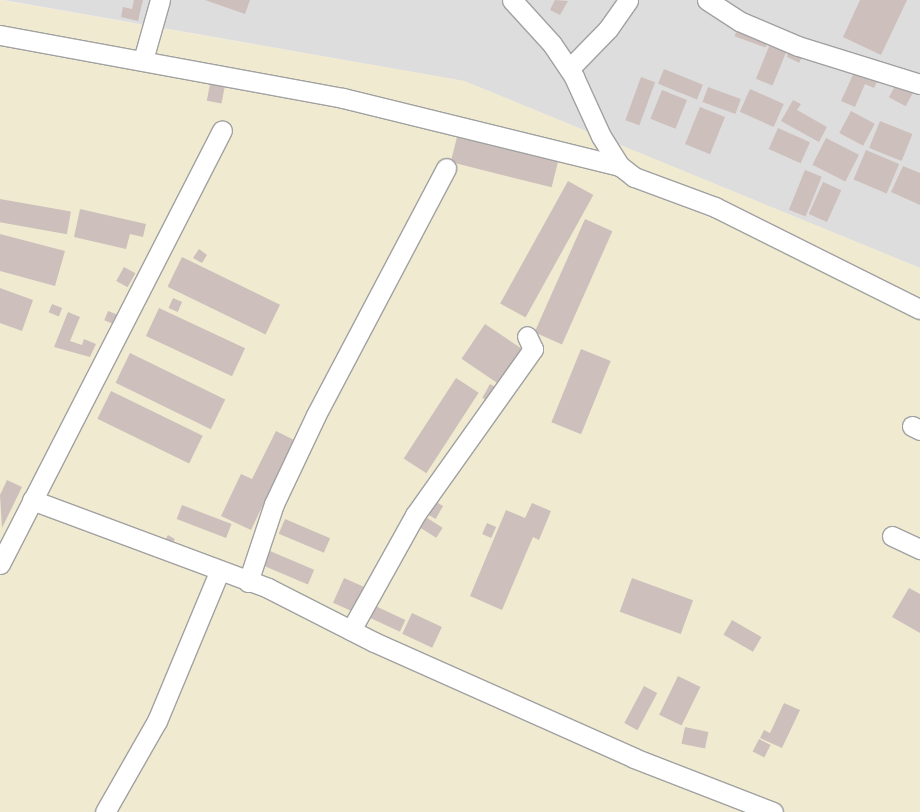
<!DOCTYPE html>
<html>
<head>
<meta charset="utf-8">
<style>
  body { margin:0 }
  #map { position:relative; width:920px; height:812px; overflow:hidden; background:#f1eae6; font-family:Inter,sans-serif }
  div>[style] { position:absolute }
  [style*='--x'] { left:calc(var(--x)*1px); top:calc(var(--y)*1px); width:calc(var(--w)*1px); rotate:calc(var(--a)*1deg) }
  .residential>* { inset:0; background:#dedddd }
  .farmland>* { inset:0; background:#f0ebd0 }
  .building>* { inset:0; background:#cdbfbc; transform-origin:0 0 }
  .roads { filter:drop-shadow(1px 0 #a1a1a1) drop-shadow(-1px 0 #a1a1a1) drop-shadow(0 1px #a1a1a1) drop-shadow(0 -1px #a1a1a1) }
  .street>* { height:19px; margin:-9.5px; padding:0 9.5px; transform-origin:9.5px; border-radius:9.5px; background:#fff }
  span { translate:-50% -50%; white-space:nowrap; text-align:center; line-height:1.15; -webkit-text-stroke:4px #fff; paint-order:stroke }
</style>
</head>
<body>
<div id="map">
  <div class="residential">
    <i style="clip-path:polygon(4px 0,920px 0,920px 268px,464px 81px)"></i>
  </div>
  <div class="farmland">
    <i style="clip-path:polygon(0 0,464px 81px,920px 268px,920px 812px,0 812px)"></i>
  </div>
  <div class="building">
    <i style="clip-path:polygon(134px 0,143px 0,138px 21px,121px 17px,123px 7px,132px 9px)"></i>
    <i style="clip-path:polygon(205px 0,250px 0,245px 14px)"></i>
    <i style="clip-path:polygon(555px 0,568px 1px,560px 15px,550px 10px)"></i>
    <i style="clip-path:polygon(860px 0,907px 0,881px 55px,843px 37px)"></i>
    <i style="left:739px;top:24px;width:33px;height:13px;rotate:20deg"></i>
    <i style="left:772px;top:39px;width:18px;height:43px;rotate:22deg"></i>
    <i style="left:792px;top:45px;width:14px;height:13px;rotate:25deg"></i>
    <i style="clip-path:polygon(857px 66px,880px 76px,874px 88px,865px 84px,855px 107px,841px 101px)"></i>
    <i style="left:664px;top:69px;width:42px;height:16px;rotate:22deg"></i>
    <i style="left:641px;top:77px;width:15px;height:46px;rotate:20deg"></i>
    <i style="left:210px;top:84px;width:15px;height:17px;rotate:11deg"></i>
    <i style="left:896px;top:84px;width:19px;height:15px;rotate:28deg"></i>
    <i style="left:708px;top:87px;width:35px;height:16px;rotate:20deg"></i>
    <i style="left:750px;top:89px;width:37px;height:25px;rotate:24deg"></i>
    <i style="left:662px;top:90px;width:27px;height:31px;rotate:22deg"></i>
    <i style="clip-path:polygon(793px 100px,801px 104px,797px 110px,827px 127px,819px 142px,781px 121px)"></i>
    <i style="left:700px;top:107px;width:27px;height:40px;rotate:22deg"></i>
    <i style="left:851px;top:111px;width:27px;height:25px;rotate:28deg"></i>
    <i style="left:880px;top:121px;width:35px;height:29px;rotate:22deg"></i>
    <i style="left:778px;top:128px;width:35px;height:23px;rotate:24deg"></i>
    <i style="left:458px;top:133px;width:104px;height:30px;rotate:14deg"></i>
    <i style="left:826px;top:138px;width:37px;height:30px;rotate:27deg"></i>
    <i style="left:866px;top:150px;width:36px;height:32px;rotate:23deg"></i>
    <i style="clip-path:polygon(903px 166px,920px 173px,920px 205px,891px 192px)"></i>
    <i style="left:805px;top:170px;width:18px;height:43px;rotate:22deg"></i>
    <i style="left:568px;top:181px;width:29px;height:140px;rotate:29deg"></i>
    <i style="left:823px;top:182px;width:20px;height:35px;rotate:24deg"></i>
    <i style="left:0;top:199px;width:72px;height:23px;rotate:10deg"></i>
    <i style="clip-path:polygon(80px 209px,146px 224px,143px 237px,130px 234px,126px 249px,74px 237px)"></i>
    <i style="left:585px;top:219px;width:30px;height:124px;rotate:24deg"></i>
    <i style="clip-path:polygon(0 234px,65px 251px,55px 286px,0 271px)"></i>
    <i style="clip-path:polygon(199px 249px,207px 255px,202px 263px,193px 258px)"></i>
    <i style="left:182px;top:257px;width:109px;height:33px;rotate:26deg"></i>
    <i style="left:124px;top:267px;width:13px;height:16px;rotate:29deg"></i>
    <i style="clip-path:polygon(0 288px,33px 300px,22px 331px,0 323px)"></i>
    <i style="left:173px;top:298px;width:10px;height:11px;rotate:24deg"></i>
    <i style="left:52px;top:304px;width:11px;height:9px;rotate:22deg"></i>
    <i style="left:159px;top:308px;width:95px;height:31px;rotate:25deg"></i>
    <i style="left:108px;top:311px;width:11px;height:10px;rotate:22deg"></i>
    <i style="clip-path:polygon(68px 312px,80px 317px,70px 341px,82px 345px,84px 339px,96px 344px,90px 357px,54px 347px)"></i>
    <i style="left:485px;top:324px;width:48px;height:42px;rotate:34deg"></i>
    <i style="left:581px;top:349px;width:32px;height:79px;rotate:22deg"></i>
    <i style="left:130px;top:353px;width:106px;height:33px;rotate:26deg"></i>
    <i style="left:456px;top:378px;width:27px;height:96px;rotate:33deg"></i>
    <i style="left:490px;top:384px;width:13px;height:16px;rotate:29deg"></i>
    <i style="left:111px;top:391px;width:102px;height:31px;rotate:26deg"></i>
    <i style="clip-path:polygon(276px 431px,294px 440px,251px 530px,221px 516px,241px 474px,252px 479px)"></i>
    <i style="clip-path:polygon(7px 480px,22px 487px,2px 528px,0 495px)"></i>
    <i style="left:431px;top:499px;width:14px;height:15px;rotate:30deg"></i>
    <i style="clip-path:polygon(532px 503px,551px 511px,539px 540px,533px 537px,502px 610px,470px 596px,506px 510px,525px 518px)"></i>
    <i style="left:182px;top:505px;width:53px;height:15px;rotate:21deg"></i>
    <i style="left:424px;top:516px;width:22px;height:12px;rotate:32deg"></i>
    <i style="left:285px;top:519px;width:49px;height:16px;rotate:23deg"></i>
    <i style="left:487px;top:523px;width:10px;height:12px;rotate:24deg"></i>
    <i style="left:168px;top:535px;width:8px;height:8px;rotate:30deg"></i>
    <i style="left:270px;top:551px;width:48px;height:16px;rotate:23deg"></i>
    <i style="left:344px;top:578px;width:24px;height:27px;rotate:24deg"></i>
    <i style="left:632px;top:578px;width:65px;height:36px;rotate:20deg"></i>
    <i style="clip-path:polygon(909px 588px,920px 594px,920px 633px,892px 617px)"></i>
    <i style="left:371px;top:604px;width:38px;height:13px;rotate:25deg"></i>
    <i style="left:412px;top:613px;width:33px;height:23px;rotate:25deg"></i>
    <i style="left:732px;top:620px;width:34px;height:17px;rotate:30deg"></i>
    <i style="left:678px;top:676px;width:25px;height:43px;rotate:26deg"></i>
    <i style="left:644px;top:686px;width:15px;height:42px;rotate:28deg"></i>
    <i style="clip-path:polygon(784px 703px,800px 710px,782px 748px,760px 738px,764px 730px,770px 733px)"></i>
    <i style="left:685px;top:727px;width:24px;height:17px;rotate:12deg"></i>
    <i style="left:759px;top:739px;width:13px;height:14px;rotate:27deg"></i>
  </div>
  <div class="roads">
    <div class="street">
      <i style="--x:512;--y:0;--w:59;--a:47.7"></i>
      <i style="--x:552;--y:44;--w:40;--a:56"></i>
      <i style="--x:574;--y:77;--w:65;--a:65.4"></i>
      <i style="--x:601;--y:136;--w:36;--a:58"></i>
      <i style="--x:620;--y:166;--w:18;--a:38"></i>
      <i style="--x:634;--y:177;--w:86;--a:20.3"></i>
      <i style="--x:715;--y:207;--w:229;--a:26.5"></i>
      <i style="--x:707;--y:0;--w:38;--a:33"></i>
      <i style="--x:739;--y:21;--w:64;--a:23"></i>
      <i style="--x:798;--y:46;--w:128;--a:17.3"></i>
      <i style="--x:0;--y:35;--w:349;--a:10.4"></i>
      <i style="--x:343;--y:98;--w:285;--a:13.8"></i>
      <i style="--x:143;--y:60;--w:62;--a:-74.2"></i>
      <i style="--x:569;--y:69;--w:56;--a:-45.7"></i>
      <i style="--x:608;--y:29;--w:35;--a:-55"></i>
      <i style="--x:912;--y:426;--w:9;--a:27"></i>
      <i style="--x:32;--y:500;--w:252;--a:20.4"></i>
      <i style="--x:268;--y:588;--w:119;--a:27"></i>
      <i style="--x:374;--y:642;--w:285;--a:24"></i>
      <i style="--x:634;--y:758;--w:149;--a:21.2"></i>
      <i style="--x:892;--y:536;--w:31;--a:25"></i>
      <i style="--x:0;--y:564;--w:487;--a:-62.9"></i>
      <i style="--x:248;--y:582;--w:82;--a:-71.6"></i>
      <i style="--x:274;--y:504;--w:98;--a:-64.7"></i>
      <i style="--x:316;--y:415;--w:279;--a:-62.2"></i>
      <i style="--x:351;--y:630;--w:132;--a:-60.9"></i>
      <i style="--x:415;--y:515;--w:204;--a:-54.6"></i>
      <i style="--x:533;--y:349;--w:14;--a:-115"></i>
      <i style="--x:105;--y:812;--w:105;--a:-60.3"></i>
      <i style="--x:157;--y:721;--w:161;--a:-67.4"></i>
    </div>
  </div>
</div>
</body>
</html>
